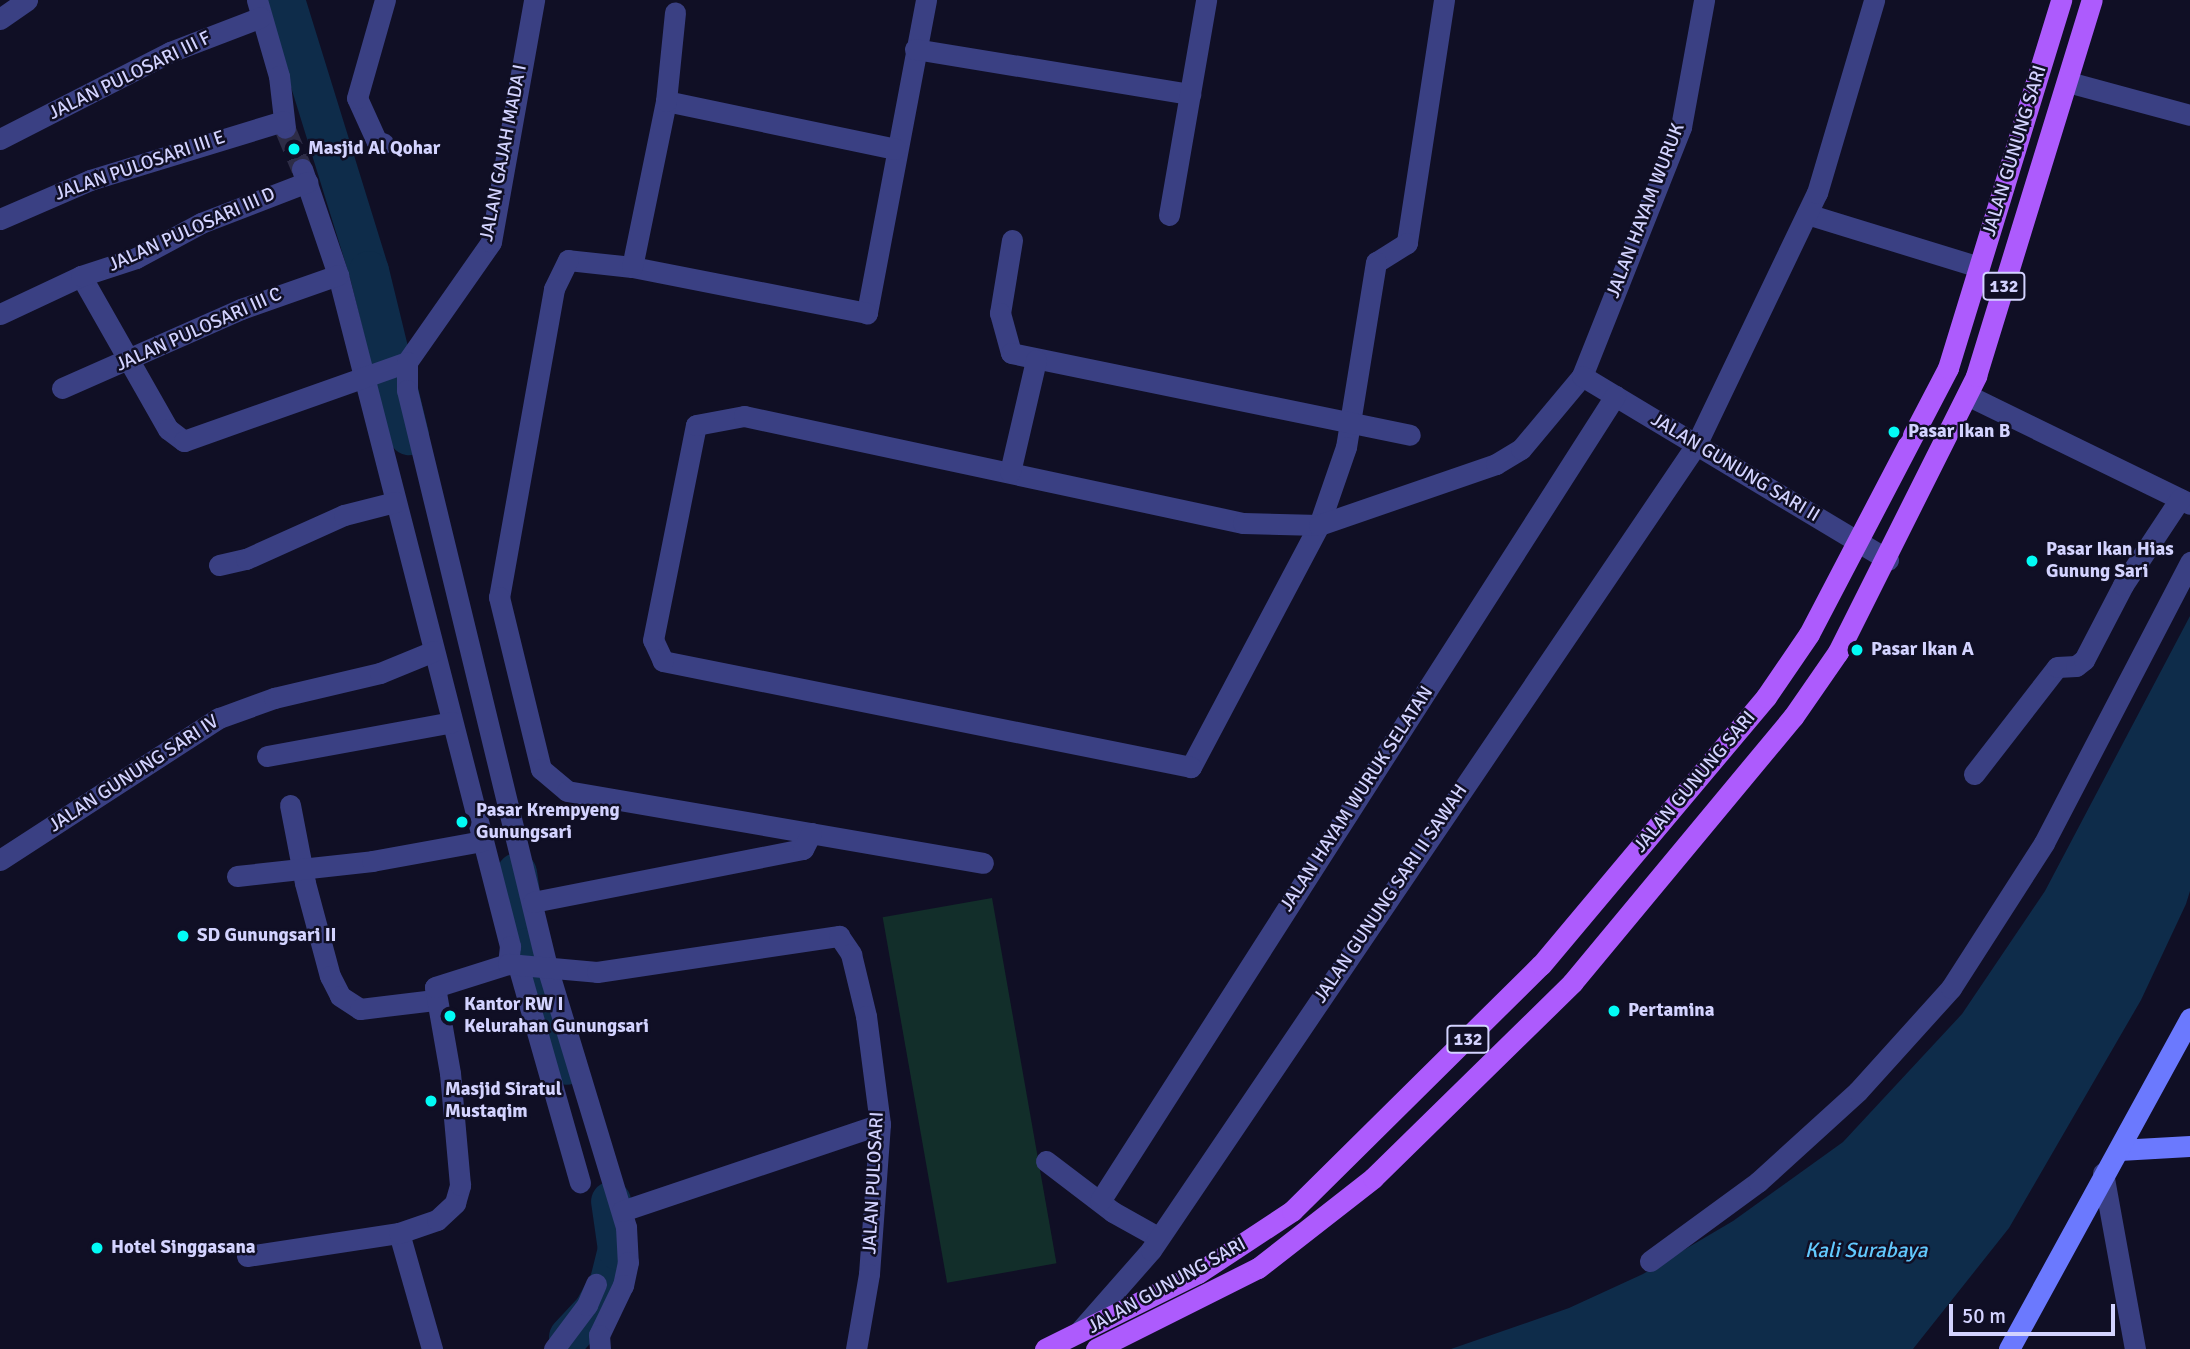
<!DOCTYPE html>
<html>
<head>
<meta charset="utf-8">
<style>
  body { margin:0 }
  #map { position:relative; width:2190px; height:1349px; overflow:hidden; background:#100f25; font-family:Signika,sans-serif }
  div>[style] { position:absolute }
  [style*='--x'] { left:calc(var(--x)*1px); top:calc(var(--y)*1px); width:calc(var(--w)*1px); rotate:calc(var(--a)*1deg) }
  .green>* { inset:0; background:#122e2a; transform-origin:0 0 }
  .water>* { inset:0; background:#0e2c4a }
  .river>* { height:40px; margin:-20px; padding:0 20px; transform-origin:20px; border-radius:20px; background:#0e2c4a }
  .street-tunnel>* { height:21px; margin-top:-10.5px; transform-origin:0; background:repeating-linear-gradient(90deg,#2d2c46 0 21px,transparent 0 31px) }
  .street>* { height:21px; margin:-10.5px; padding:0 10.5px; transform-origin:10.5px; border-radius:10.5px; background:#3a4083 }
  .secondary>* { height:21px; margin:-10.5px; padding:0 10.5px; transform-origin:10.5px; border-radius:10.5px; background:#6b79fe }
  .primary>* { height:21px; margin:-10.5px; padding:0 10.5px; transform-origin:10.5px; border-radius:10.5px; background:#ad5bfd }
  .dots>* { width:19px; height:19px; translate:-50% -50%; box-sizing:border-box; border:4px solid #100f25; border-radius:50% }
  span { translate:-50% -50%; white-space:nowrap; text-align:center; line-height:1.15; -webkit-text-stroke:5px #100f25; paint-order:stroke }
  .shield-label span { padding:2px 5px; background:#100f25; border:2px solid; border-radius:5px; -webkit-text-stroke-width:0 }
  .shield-label { font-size:18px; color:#d3d3ff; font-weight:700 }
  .street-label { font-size:19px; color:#d3d3ff }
  .poi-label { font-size:19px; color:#d3d3ff; font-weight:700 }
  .left { translate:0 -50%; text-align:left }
  .water-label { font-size:21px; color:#62c9fe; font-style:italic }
  .scale { position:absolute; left:1949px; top:1304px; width:166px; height:32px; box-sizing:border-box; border:4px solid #d3d3ff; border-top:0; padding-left:9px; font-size:21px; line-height:24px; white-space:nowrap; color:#d3d3ff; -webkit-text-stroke:5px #100f25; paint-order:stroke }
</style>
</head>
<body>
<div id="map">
  <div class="green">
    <i style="left:992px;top:898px;width:371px;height:111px;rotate:80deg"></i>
  </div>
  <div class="water">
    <i style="clip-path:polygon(2190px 616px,2190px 891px,2186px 904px,2141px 1000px,2009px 1228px,1913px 1349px,1451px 1349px,1569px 1308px,1643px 1274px,1733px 1221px,1843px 1142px,1962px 1014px,2045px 891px)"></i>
  </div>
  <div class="river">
    <i style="--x:285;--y:0;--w:284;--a:72.8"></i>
    <i style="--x:369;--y:271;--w:169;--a:76.3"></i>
    <i style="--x:517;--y:873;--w:76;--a:81.7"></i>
    <i style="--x:528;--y:948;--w:123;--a:71.6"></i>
    <i style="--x:569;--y:1337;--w:37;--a:-47"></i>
    <i style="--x:594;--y:1310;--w:33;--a:-61"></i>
    <i style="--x:610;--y:1281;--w:32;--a:-76"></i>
    <i style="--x:618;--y:1250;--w:49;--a:-98.1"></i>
  </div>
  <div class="street-tunnel">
    <i style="--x:285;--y:128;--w:44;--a:67.5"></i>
  </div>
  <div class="street">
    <i style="--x:257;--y:0;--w:79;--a:73.9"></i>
    <i style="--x:279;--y:76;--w:52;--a:83.4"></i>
    <i style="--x:926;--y:0;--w:319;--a:100.7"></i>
    <i style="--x:867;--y:313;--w:239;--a:-168.9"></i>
    <i style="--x:632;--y:267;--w:64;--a:-173.8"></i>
    <i style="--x:568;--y:260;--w:32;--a:116"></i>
    <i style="--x:554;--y:289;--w:313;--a:100.1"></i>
    <i style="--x:499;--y:597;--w:177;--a:76.3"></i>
    <i style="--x:541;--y:769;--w:34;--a:40"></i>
    <i style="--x:567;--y:791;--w:422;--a:9.8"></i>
    <i style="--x:1444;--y:0;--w:246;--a:98.7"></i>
    <i style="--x:1407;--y:243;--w:36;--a:148"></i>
    <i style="--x:1376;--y:262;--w:187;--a:99.2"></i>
    <i style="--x:1346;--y:447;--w:83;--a:109.1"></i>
    <i style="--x:1319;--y:525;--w:274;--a:117.9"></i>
    <i style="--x:1191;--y:767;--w:539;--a:-168.65"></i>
    <i style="--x:663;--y:661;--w:23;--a:-115"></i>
    <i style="--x:653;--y:640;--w:219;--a:-78.7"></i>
    <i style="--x:696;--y:425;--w:49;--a:-10.6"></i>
    <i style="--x:744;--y:416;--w:510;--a:12.1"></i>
    <i style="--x:1243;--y:523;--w:76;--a:1.5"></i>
    <i style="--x:1319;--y:525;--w:187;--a:-19"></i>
    <i style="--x:1496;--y:464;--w:29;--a:-31"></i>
    <i style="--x:1521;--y:449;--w:95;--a:-50.1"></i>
    <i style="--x:1582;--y:376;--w:268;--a:-68.3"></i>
    <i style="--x:1681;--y:127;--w:129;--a:-79.7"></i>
    <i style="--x:0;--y:19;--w:33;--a:-35"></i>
    <i style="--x:915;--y:49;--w:279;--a:9.3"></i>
    <i style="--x:2068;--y:82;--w:126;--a:15.1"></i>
    <i style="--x:666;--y:101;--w:234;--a:11.8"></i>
    <i style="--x:0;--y:139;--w:191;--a:-27.1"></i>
    <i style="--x:170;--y:52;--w:97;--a:-21"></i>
    <i style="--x:383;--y:143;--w:6;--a:-171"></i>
    <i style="--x:377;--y:142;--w:48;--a:-114.4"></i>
    <i style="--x:357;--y:98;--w:102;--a:-74.1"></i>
    <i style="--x:302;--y:169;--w:112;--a:71.2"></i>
    <i style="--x:338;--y:275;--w:693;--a:75.62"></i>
    <i style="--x:510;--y:946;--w:18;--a:96"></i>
    <i style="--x:1807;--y:214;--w:180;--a:17.1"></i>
    <i style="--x:1169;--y:215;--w:218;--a:-80.2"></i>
    <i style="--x:0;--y:219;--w:98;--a:-23.4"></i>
    <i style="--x:90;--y:180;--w:202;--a:-17"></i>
    <i style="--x:1012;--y:240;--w:74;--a:99.3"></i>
    <i style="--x:1000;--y:313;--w:41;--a:74.6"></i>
    <i style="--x:1011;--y:353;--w:407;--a:11.6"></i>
    <i style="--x:632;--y:267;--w:169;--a:-78.4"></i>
    <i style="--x:666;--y:101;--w:89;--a:-84.2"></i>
    <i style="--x:81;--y:276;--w:176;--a:60.4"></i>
    <i style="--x:168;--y:429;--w:20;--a:37"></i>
    <i style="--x:184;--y:441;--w:237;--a:-19.5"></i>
    <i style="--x:407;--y:362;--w:146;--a:-55"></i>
    <i style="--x:491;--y:242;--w:246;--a:-79.9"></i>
    <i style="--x:0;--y:314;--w:89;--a:-25.1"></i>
    <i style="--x:81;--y:276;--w:58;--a:-18.1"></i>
    <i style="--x:136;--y:258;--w:74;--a:-28.3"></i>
    <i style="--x:201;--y:223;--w:114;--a:-21.1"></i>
    <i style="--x:407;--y:362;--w:28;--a:90"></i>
    <i style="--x:407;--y:390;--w:594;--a:76.36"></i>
    <i style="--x:547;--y:967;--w:272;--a:73.1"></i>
    <i style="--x:626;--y:1227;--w:35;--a:87"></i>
    <i style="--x:628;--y:1262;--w:24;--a:102"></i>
    <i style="--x:623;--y:1285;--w:55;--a:115.6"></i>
    <i style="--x:599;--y:1335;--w:14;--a:86"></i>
    <i style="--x:1582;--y:376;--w:357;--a:31"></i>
    <i style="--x:62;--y:388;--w:196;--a:-23.8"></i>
    <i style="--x:241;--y:309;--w:103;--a:-19.3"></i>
    <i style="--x:1967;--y:395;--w:248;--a:26"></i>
    <i style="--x:1010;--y:472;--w:115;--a:-76.9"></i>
    <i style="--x:219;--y:565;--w:28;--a:-13"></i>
    <i style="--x:246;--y:559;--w:107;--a:-24.2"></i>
    <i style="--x:344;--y:515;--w:53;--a:-14.3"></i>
    <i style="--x:267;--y:756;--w:188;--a:-10.4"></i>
    <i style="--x:1974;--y:774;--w:135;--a:-52.2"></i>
    <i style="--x:2057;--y:667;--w:19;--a:-3"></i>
    <i style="--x:2076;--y:666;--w:10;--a:-37"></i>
    <i style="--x:2084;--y:660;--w:85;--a:-62.5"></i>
    <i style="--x:2123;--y:585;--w:103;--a:-56.5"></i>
    <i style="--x:290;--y:805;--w:79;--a:79.1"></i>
    <i style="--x:305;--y:883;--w:96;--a:75"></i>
    <i style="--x:330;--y:976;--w:22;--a:63"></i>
    <i style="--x:340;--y:996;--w:24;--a:33"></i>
    <i style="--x:360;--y:1009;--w:75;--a:-6.9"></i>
    <i style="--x:0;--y:860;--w:261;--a:-33"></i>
    <i style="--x:219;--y:718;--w:59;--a:-20"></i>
    <i style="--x:274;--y:698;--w:109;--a:-13.3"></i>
    <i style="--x:380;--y:673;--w:58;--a:-22.2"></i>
    <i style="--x:237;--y:876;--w:136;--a:-6.3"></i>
    <i style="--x:372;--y:861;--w:112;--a:-10.3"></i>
    <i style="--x:533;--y:902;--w:275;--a:-11.1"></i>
    <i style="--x:803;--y:849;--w:18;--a:-63"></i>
    <i style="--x:518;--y:965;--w:226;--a:74.1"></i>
    <i style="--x:1046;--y:1161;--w:84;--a:37.3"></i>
    <i style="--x:1113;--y:1212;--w:51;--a:29.1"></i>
    <i style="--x:2103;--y:1173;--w:179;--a:79.7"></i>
    <i style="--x:1100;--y:1201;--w:956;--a:-57.39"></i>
    <i style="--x:622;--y:1211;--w:272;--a:-18.6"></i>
    <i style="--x:399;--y:1233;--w:121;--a:74.1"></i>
    <i style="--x:247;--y:1256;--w:154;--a:-8.6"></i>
    <i style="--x:399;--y:1233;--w:40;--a:-18.9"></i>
    <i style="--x:437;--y:1220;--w:25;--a:-43"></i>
    <i style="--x:455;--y:1203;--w:19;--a:-74"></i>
    <i style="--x:460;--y:1185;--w:112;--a:-95.1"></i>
    <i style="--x:450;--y:1073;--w:87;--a:-99.9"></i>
    <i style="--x:435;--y:987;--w:77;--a:-17.5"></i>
    <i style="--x:508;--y:964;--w:89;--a:5.1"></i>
    <i style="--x:597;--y:972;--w:245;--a:-8.5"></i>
    <i style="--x:839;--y:936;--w:22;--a:56"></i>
    <i style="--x:851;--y:954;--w:64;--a:76.4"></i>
    <i style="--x:866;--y:1016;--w:109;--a:82.6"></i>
    <i style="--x:880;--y:1124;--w:150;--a:94.2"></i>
    <i style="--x:869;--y:1274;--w:76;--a:99.8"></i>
    <i style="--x:1650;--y:1261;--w:134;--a:-36.2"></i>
    <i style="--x:1758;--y:1182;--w:135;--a:-42.3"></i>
    <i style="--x:1858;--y:1091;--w:139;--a:-47.9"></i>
    <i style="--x:1951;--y:988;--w:172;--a:-57.3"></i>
    <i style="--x:2044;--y:843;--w:317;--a:-62.5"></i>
    <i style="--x:1079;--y:1332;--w:109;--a:-48.7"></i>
    <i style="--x:1151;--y:1250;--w:972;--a:-55.9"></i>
    <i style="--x:1696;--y:445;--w:280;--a:-64.4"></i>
    <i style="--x:1817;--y:193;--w:201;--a:-73.5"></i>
    <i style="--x:554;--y:1349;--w:55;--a:-53.1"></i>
    <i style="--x:587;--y:1305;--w:23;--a:-67"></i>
  </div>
  <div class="secondary">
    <i style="--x:2119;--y:1150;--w:71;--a:-3.2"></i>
    <i style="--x:2009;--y:1349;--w:377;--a:-61.3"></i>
  </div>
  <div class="primary">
    <i style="--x:1045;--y:1349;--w:171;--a:-26.4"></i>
    <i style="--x:1198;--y:1273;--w:113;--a:-33.4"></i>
    <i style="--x:1292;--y:1211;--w:350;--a:-44.7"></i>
    <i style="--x:1541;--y:965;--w:350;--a:-50"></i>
    <i style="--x:1766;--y:697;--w:76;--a:-55.7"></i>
    <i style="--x:1809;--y:634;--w:300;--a:-62.4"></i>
    <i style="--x:1948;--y:368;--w:385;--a:-72.9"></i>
    <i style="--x:1096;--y:1349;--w:181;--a:-26.6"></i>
    <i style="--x:1258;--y:1268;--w:146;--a:-38"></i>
    <i style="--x:1373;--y:1178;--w:279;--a:-44.4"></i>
    <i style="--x:1572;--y:983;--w:346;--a:-50.3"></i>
    <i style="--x:1793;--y:717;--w:79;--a:-55.3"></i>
    <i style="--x:1838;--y:652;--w:309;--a:-63.4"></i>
    <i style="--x:1976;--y:376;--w:393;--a:-72.9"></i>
  </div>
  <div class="dots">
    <i style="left:294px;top:149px;background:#02fbf5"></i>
    <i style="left:1894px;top:432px;background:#02fbf5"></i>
    <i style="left:2032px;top:561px;background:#02fbf5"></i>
    <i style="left:1857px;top:650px;background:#02fbf5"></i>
    <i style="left:462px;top:822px;background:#02fbf5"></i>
    <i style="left:183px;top:936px;background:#02fbf5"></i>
    <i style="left:1614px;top:1011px;background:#02fbf5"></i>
    <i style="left:450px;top:1016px;background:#02fbf5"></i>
    <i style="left:431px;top:1101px;background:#02fbf5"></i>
    <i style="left:97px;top:1248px;background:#02fbf5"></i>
  </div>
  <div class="shield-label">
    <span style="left:2004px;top:286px">132</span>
    <span style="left:1468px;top:1039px">132</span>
  </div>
  <div class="street-label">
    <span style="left:130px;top:76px;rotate:-26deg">JALAN PULOSARI III F</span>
    <span style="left:2015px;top:151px;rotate:-73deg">JALAN GUNUNG SARI</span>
    <span style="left:504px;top:153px;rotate:-79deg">JALAN GAJAH MADA I</span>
    <span style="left:140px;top:166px;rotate:-19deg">JALAN PULOSARI III E</span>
    <span style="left:1646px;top:211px;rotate:-69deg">JALAN HAYAM WURUK</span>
    <span style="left:192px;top:230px;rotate:-24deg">JALAN PULOSARI III D</span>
    <span style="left:199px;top:330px;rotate:-24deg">JALAN PULOSARI III C</span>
    <span style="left:1735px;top:468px;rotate:31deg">JALAN GUNUNG SARI II</span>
    <span style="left:134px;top:774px;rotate:-33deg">JALAN GUNUNG SARI IV</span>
    <span style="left:1695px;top:782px;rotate:-50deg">JALAN GUNUNG SARI</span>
    <span style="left:1357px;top:799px;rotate:-57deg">JALAN HAYAM WURUK SELATAN</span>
    <span style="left:1391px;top:894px;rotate:-56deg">JALAN GUNUNG SARI II SAWAH</span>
    <span style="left:874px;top:1183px;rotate:-87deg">JALAN PULOSARI</span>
    <span style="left:1167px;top:1286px;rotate:-29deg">JALAN GUNUNG SARI</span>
  </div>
  <div class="poi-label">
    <span class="left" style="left:308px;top:149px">Masjid Al Qohar</span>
    <span class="left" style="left:1908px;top:432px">Pasar Ikan B</span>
    <span class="left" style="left:2046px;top:561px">Pasar Ikan Hias<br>Gunung Sari</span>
    <span class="left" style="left:1871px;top:650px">Pasar Ikan A</span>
    <span class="left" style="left:476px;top:822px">Pasar Krempyeng<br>Gunungsari</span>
    <span class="left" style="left:197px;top:936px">SD Gunungsari II</span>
    <span class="left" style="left:464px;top:1016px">Kantor RW I<br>Kelurahan Gunungsari</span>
    <span class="left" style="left:1628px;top:1011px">Pertamina</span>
    <span class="left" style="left:445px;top:1101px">Masjid Siratul<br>Mustaqim</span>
    <span class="left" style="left:111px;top:1248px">Hotel Singgasana</span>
  </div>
  <div class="water-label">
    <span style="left:1866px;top:1250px">Kali Surabaya</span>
  </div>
  <div class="scale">50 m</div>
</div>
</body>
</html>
